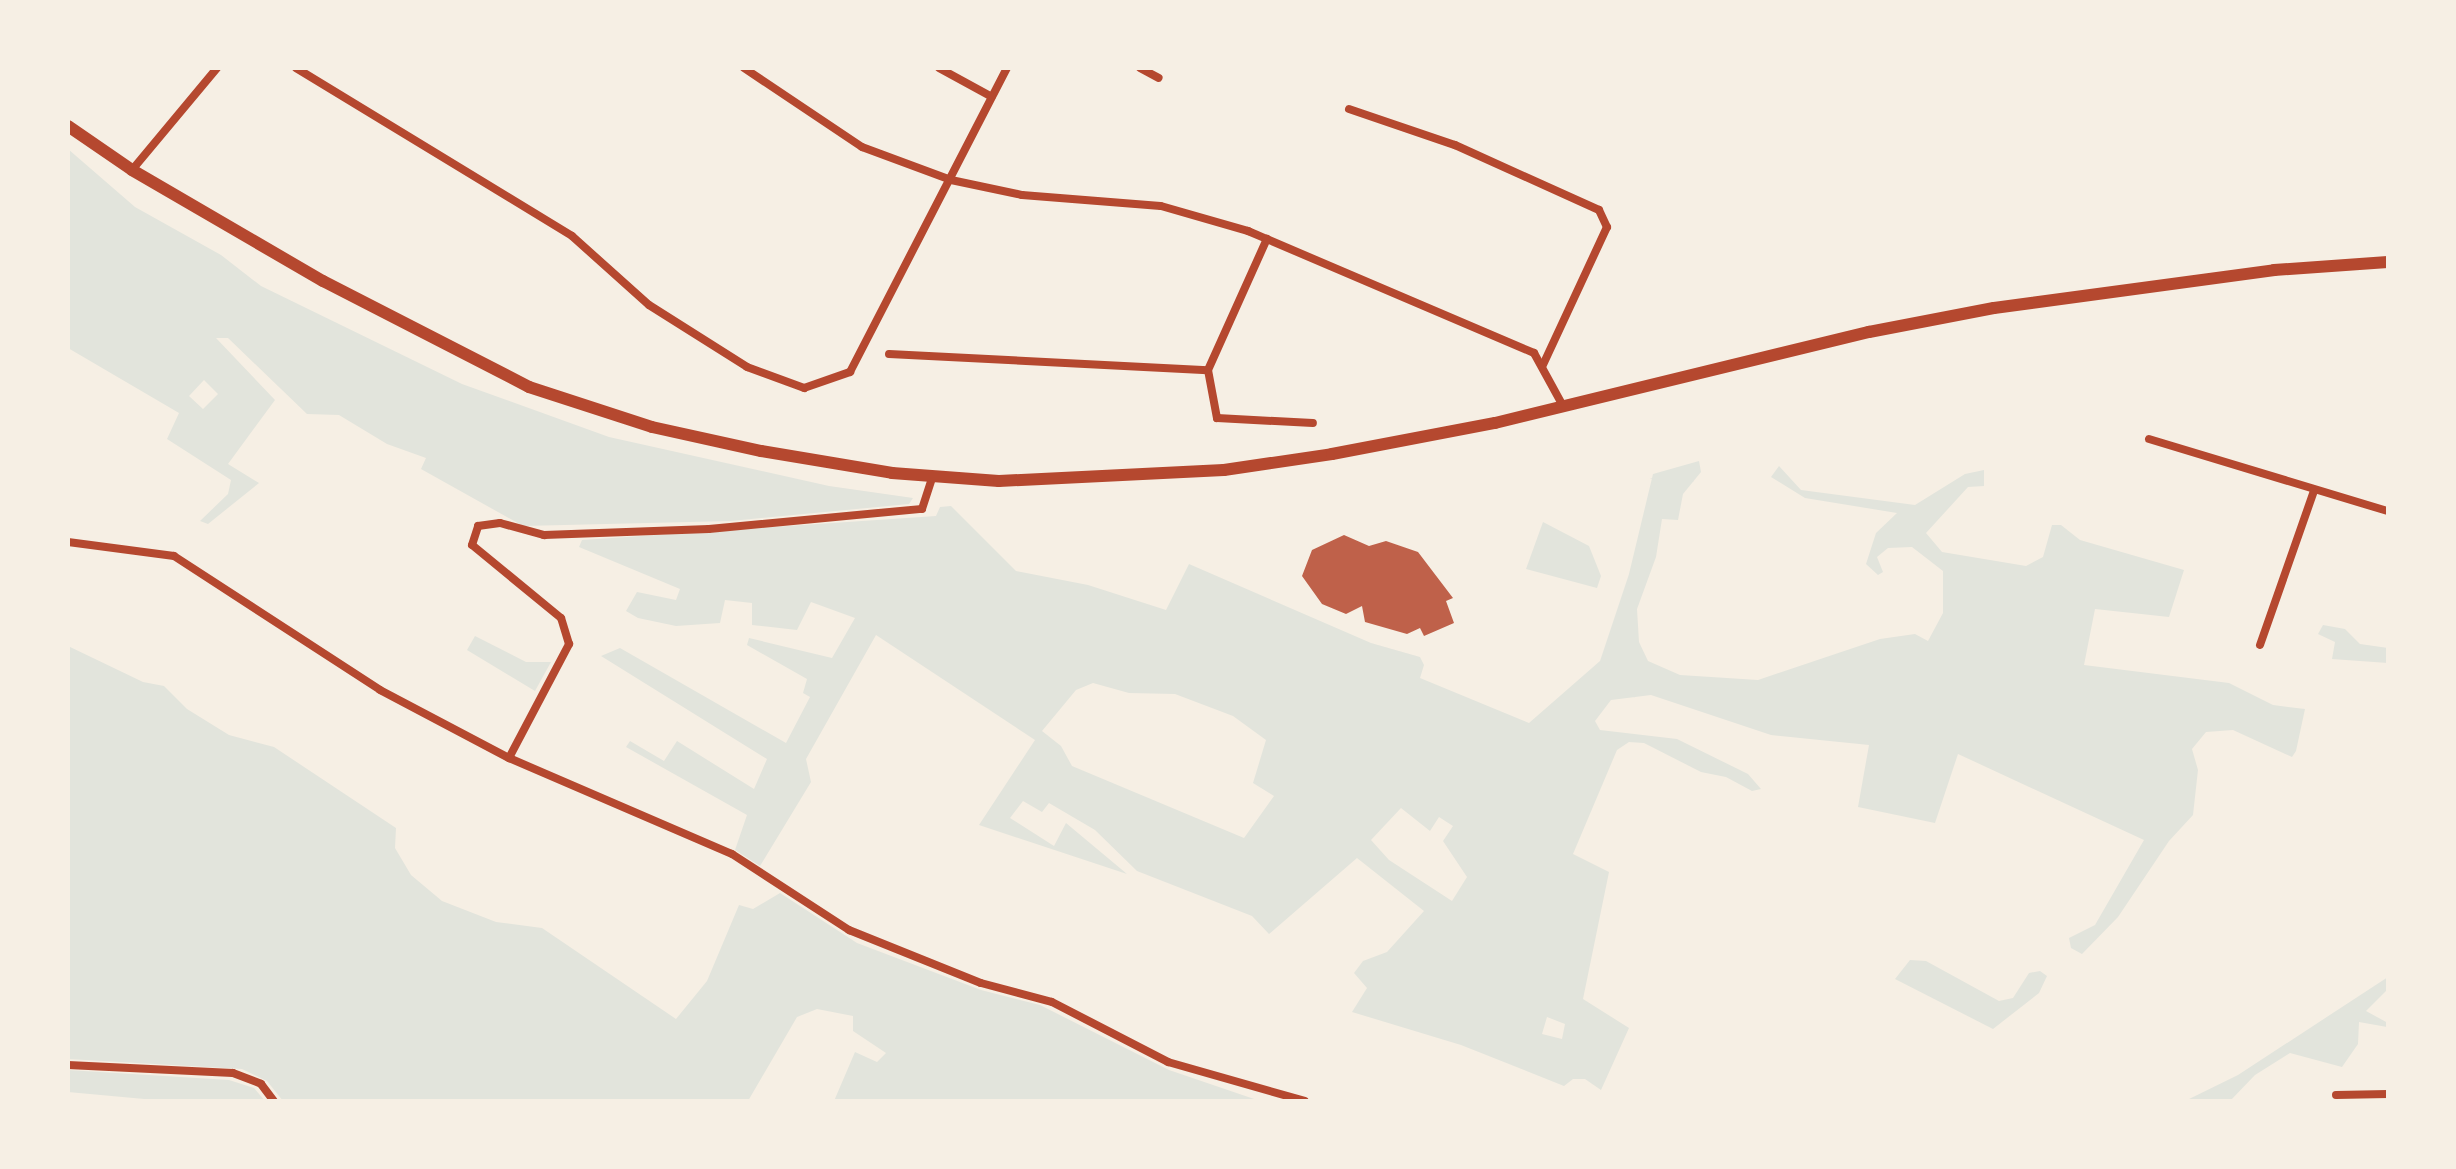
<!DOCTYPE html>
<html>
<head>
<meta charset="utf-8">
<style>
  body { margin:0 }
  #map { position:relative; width:2456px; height:1169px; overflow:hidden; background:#f6efe4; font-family:"Playfair Display",serif }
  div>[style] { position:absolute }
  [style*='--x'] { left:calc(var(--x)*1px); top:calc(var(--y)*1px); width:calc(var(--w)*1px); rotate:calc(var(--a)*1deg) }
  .green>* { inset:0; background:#e2e4dc }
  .building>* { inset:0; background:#bf614a }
  .minor>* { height:8px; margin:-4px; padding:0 4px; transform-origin:4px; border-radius:4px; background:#b5482f }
  .tertiary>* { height:12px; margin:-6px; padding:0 6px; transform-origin:6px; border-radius:6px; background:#b5482f }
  span { translate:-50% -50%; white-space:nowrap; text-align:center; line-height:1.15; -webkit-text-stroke:6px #f6efe4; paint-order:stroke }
  .frame { position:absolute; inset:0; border:70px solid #f6efe4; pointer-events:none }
</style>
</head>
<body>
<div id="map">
  <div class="green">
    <i style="clip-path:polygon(evenodd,68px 149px,135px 207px,221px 255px,261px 286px,462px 384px,609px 437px,829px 486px,913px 498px,909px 504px,731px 521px,523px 526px,421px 469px,426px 458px,387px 444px,339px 415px,307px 414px,228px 338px,216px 338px,275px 400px,228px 464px,259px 483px,208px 524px,200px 521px,228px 494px,231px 480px,167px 439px,179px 413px,68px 348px,68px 149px,204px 380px,218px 394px,203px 409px,189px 396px,204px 380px)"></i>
    <i style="clip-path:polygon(evenodd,1699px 461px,1701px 472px,1683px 494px,1678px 520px,1662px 519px,1656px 557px,1637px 609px,1639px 642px,1648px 661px,1680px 675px,1758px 680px,1880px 639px,1915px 634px,1928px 641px,1943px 613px,1943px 571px,1912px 547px,1888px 548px,1877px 557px,1883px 572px,1878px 575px,1866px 564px,1876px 533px,1897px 513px,1805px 498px,1771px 477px,1779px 466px,1801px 490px,1915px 505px,1965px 474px,1984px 470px,1984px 486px,1968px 487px,1926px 533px,1942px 552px,2026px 566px,2043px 557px,2052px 525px,2061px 525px,2080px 540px,2184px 570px,2169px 617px,2095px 609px,2084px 665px,2229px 683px,2273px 705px,2305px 709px,2296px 751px,2292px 757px,2233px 730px,2206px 732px,2192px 749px,2198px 770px,2193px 815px,2169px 841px,2118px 917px,2082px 954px,2071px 948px,2069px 938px,2095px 925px,2144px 840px,1958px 754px,1935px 823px,1858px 807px,1869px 745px,1771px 735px,1651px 695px,1611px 700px,1595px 721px,1600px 730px,1677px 739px,1748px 774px,1761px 789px,1752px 791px,1726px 777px,1701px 772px,1644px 743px,1629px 742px,1617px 750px,1573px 854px,1609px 872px,1583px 999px,1629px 1028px,1601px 1090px,1585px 1079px,1573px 1079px,1564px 1086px,1461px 1045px,1352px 1012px,1367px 988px,1354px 973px,1363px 961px,1387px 952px,1424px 911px,1357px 858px,1269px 934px,1252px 916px,1137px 871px,1095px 830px,1049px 803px,1042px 812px,1023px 801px,1010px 818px,1054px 846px,1066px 823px,1127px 874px,979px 825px,1035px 740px,876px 635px,806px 759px,811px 782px,760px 866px,735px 850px,747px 815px,626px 747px,630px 741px,664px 761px,677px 741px,754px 789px,767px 759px,601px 656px,620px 648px,786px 743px,810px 697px,803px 693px,807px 679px,747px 645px,749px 638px,832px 658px,855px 618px,811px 602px,797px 630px,752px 625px,752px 603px,725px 600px,720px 623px,676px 626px,638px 618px,626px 611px,637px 592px,676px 600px,680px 589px,579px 547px,582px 540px,936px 516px,940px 507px,951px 506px,1016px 571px,1088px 585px,1166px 610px,1189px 564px,1371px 643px,1420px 657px,1424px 665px,1420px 678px,1529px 723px,1600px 661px,1629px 574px,1653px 474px,1699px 461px,1093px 683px,1129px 693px,1175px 694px,1233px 716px,1266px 740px,1253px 783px,1274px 796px,1244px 838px,1072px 766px,1061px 746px,1042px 731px,1076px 690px,1093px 683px,1699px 461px,1401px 808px,1430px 831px,1439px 817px,1453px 826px,1443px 841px,1467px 877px,1452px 901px,1389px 860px,1371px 840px,1401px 808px,1699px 461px,1547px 1017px,1565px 1024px,1562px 1039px,1542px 1034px,1547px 1017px)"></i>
    <i style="clip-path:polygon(1543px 522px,1589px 546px,1601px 576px,1597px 588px,1526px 569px)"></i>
    <i style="clip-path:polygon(2323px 625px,2345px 629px,2360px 644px,2388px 648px,2388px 663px,2332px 659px,2335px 642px,2318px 634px)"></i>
    <i style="clip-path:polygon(475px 636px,526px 662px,551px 662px,535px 691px,467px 650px)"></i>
    <i style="clip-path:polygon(68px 646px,143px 682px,164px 686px,187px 709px,229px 735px,274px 747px,396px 828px,395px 848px,411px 875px,442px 901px,496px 922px,542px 928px,676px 1019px,707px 981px,739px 905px,753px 909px,780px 893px,857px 943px,981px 990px,1040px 1005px,1169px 1070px,1260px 1101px,834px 1101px,855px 1052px,877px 1062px,886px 1053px,853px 1031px,853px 1016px,817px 1009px,797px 1017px,748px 1101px,283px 1101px,267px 1081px,242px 1069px,68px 1059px)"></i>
    <i style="clip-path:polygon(1910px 960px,1926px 961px,1999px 1001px,2013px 998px,2029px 973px,2040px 971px,2047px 976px,2039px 993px,1993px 1029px,1895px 979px)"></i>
    <i style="clip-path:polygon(2388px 977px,2388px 989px,2366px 1011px,2388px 1023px,2388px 1044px,2387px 1027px,2359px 1022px,2358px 1044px,2342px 1067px,2290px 1053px,2255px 1075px,2230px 1101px,2185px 1101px,2238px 1075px)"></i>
    <i style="clip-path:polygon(68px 1070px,229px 1080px,254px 1088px,265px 1101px,166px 1101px,68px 1092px)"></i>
  </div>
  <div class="building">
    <i style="clip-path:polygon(1344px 535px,1369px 546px,1386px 541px,1418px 552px,1453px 598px,1446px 601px,1454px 623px,1424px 636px,1420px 628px,1407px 634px,1365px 622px,1362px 606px,1346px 614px,1322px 604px,1302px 576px,1312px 550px)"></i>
  </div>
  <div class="minor">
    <i style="--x:296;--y:68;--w:323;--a:31.3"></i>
    <i style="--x:572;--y:236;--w:103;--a:41.9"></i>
    <i style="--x:649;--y:305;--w:116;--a:32.3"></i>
    <i style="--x:747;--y:367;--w:61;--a:20.2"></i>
    <i style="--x:804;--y:388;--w:49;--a:-19.2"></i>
    <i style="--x:850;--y:372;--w:342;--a:-62.7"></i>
    <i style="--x:744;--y:68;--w:142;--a:33.8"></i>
    <i style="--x:862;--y:147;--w:95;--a:20.3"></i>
    <i style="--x:951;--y:180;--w:73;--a:11.9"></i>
    <i style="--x:1022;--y:195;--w:139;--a:4.5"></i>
    <i style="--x:1161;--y:206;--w:91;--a:16"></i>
    <i style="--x:1248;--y:231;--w:311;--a:23.1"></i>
    <i style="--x:1534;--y:353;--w:60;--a:61.3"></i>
    <i style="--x:939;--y:68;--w:60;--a:28.7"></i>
    <i style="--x:1140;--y:68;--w:21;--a:28"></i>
    <i style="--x:1349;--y:109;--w:112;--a:18.8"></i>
    <i style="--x:1455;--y:145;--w:158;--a:24.3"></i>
    <i style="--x:1599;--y:210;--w:19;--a:65"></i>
    <i style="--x:1607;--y:227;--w:154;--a:114.9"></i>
    <i style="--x:132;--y:170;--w:133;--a:-50.2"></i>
    <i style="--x:889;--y:354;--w:319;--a:2.9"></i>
    <i style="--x:1208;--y:370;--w:144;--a:-65.8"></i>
    <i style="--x:1208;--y:370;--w:49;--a:79.4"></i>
    <i style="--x:1217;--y:418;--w:96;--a:3"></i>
    <i style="--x:2149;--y:439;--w:250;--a:16.8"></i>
    <i style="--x:68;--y:542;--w:107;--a:7.5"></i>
    <i style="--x:174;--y:556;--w:246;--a:33"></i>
    <i style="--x:380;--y:690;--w:146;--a:27.8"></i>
    <i style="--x:509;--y:758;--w:243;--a:23.3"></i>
    <i style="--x:732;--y:854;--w:140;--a:33"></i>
    <i style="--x:849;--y:930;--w:142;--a:21.9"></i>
    <i style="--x:981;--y:983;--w:73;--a:15"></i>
    <i style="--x:1052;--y:1002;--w:131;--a:27.3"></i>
    <i style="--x:1168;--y:1062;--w:142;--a:15.9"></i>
    <i style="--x:2260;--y:645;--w:163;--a:-70.7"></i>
    <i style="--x:509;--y:758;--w:129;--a:-62.2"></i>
    <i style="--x:569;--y:644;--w:27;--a:-107"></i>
    <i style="--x:561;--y:618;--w:115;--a:-140.6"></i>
    <i style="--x:472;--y:545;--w:20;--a:-72"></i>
    <i style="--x:478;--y:526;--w:22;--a:-8"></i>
    <i style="--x:500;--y:523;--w:46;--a:15.3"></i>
    <i style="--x:544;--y:535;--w:165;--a:-2.1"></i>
    <i style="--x:709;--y:529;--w:214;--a:-5.4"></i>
    <i style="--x:922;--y:509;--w:35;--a:-72"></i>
    <i style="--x:68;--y:1065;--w:165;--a:2.8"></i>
    <i style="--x:233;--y:1073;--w:30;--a:21"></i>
    <i style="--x:261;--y:1084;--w:21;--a:53"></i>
    <i style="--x:2336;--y:1095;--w:52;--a:-1.1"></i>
  </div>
  <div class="tertiary">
    <i style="--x:68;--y:126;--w:78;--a:34.5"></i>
    <i style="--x:132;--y:170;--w:221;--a:30.2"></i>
    <i style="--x:323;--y:281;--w:232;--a:27.2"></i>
    <i style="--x:529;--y:387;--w:129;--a:18"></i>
    <i style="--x:652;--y:427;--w:112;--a:12.4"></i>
    <i style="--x:761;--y:451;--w:133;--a:9.5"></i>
    <i style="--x:892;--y:473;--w:107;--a:4.3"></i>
    <i style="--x:999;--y:481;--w:225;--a:-2.8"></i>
    <i style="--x:1224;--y:470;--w:109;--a:-8.4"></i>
    <i style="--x:1332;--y:454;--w:166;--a:-10.8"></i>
    <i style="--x:1495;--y:423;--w:385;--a:-13.7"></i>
    <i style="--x:1869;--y:332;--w:127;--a:-10.9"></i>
    <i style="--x:1994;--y:308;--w:283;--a:-7.7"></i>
    <i style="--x:2274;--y:270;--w:114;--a:-4"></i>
  </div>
  <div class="frame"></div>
</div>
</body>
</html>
